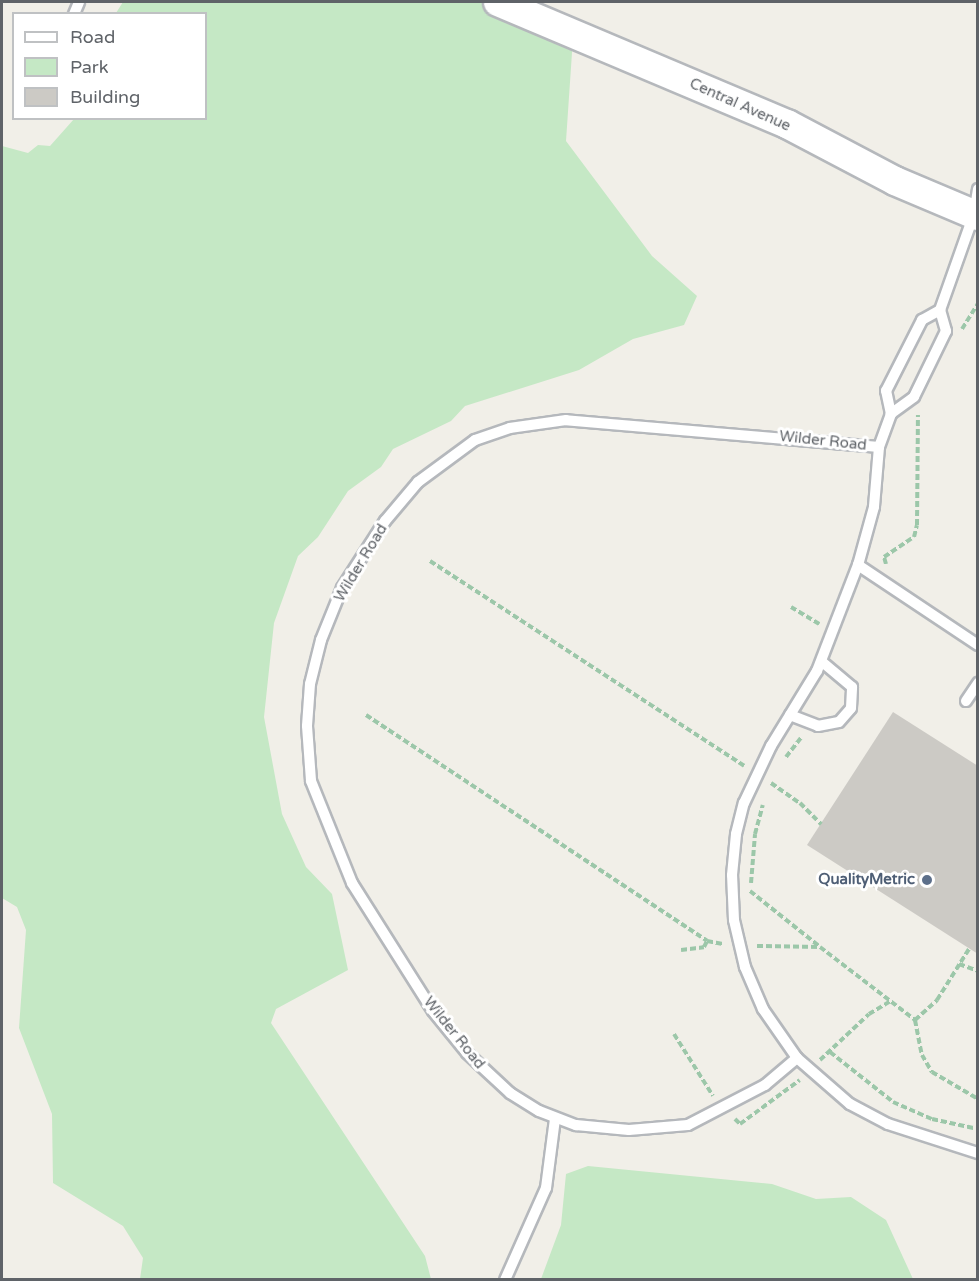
<!DOCTYPE html>
<html>
<head>
<meta charset="utf-8">
<style>
  body { margin:0 }
  #map { position:relative; width:979px; height:1281px; overflow:hidden; background:#f1efe8; font-family:"Varela Round",sans-serif }
  div>[style] { position:absolute }
  [style*='--x'] { left:calc(var(--x)*1px); top:calc(var(--y)*1px); width:calc(var(--w)*1px); rotate:calc(var(--a)*1deg) }
  .green>* { inset:0; background:#c5e8c5 }
  .building>* { inset:0; background:#cccac5 }
  .path>* { height:4px; margin-top:-2px; transform-origin:0; background:repeating-linear-gradient(90deg,#9cc7a9 0 6px,transparent 0 9px) }
  .roads { filter:drop-shadow(2px 0 #b5b8bc) drop-shadow(-2px 0 #b5b8bc) drop-shadow(0 2px #b5b8bc) drop-shadow(0 -2px #b5b8bc) }
  .lane>* { height:10px; margin:-5px; padding:0 5px; transform-origin:5px; border-radius:5px; background:#fff }
  .secondary>* { height:28px; margin:-14px; padding:0 14px; transform-origin:14px; border-radius:14px; background:#fff }
  .dots>* { width:16px; height:16px; translate:-50% -50%; box-sizing:border-box; border:3px solid #fff; border-radius:50% }
  span { translate:-50% -50%; white-space:nowrap; text-align:center; line-height:1.15; -webkit-text-stroke:6px #fff; paint-order:stroke }
  .street-label { font-size:15px; color:#5f6368 }
  .service-label { font-size:15px; color:#4e5e75; font-weight:700 }
  .right { translate:-100% -50%; text-align:right }
  .frame { position:absolute; inset:0; border:3px solid #5f6368; pointer-events:none }
  .legend { position:absolute; left:12px; top:12px; width:195px; height:108px; box-sizing:border-box; background:#fff; border:2px solid #bfc1c3; margin:0; padding:8px 10px; list-style:none; font-size:18px; color:#5f6368 }
  .legend li { display:flex; align-items:center; gap:12px; height:30px }
  .legend b { width:30px; border:2px solid #bfc1c3 }
</style>
</head>
<body>
<div id="map">
  <div class="green">
    <i style="clip-path:polygon(123px 2px,490px 2px,573px 38px,566px 141px,652px 256px,697px 296px,684px 325px,633px 339px,579px 370px,465px 406px,451px 421px,393px 449px,381px 467px,348px 491px,318px 537px,298px 556px,274px 623px,264px 717px,282px 814px,306px 867px,332px 894px,348px 970px,276px 1009px,271px 1023px,425px 1256px,431px 1279px,140px 1279px,143px 1258px,123px 1226px,53px 1183px,52px 1114px,19px 1028px,26px 930px,17px 907px,2px 898px,2px 146px,28px 153px,38px 145px,50px 146px,74px 119px,206px 118px,206px 14px,116px 13px)"></i>
    <i style="clip-path:polygon(588px 1166px,772px 1184px,816px 1199px,851px 1197px,886px 1220px,913px 1279px,541px 1279px,561px 1225px,566px 1174px)"></i>
  </div>
  <div class="building">
    <i style="clip-path:polygon(893px 712px,978px 766px,978px 954px,807px 845px)"></i>
  </div>
  <div class="path">
    <i style="--x:962;--y:329;--w:31;--a:-58"></i>
    <i style="--x:430;--y:561;--w:375;--a:33.1"></i>
    <i style="--x:886;--y:564;--w:7;--a:-106"></i>
    <i style="--x:884;--y:557;--w:36;--a:-34"></i>
    <i style="--x:914;--y:537;--w:12;--a:-76"></i>
    <i style="--x:917;--y:525;--w:110;--a:-89.5"></i>
    <i style="--x:791;--y:607;--w:33;--a:31"></i>
    <i style="--x:366;--y:715;--w:409;--a:33.5"></i>
    <i style="--x:707;--y:941;--w:16;--a:11"></i>
    <i style="--x:786;--y:757;--w:24;--a:-52"></i>
    <i style="--x:771;--y:783;--w:35;--a:35"></i>
    <i style="--x:800;--y:803;--w:30;--a:45"></i>
    <i style="--x:751;--y:883;--w:49;--a:-85.3"></i>
    <i style="--x:755;--y:834;--w:30;--a:-75"></i>
    <i style="--x:750;--y:891;--w:88;--a:38.6"></i>
    <i style="--x:757;--y:946;--w:63;--a:0.9"></i>
    <i style="--x:820;--y:947;--w:120;--a:37.5"></i>
    <i style="--x:915;--y:1020;--w:30;--a:-42"></i>
    <i style="--x:937;--y:1000;--w:60;--a:-57.9"></i>
    <i style="--x:681;--y:950;--w:23;--a:-7"></i>
    <i style="--x:704;--y:947;--w:7;--a:-63"></i>
    <i style="--x:959;--y:964;--w:20;--a:20"></i>
    <i style="--x:915;--y:1020;--w:36;--a:79"></i>
    <i style="--x:922;--y:1055;--w:20;--a:60"></i>
    <i style="--x:932;--y:1072;--w:53;--a:30.4"></i>
    <i style="--x:674;--y:1034;--w:73;--a:57.8"></i>
    <i style="--x:830;--y:1052;--w:80;--a:38.4"></i>
    <i style="--x:893;--y:1102;--w:43;--a:23.6"></i>
    <i style="--x:932;--y:1119;--w:47;--a:12.3"></i>
    <i style="--x:820;--y:1060;--w:67;--a:-43.2"></i>
    <i style="--x:869;--y:1014;--w:26;--a:-31"></i>
    <i style="--x:735;--y:1119;--w:7;--a:45"></i>
    <i style="--x:740;--y:1124;--w:74;--a:-36.3"></i>
  </div>
  <div class="roads">
    <div class="lane">
      <i style="--x:74;--y:14;--w:13;--a:-67"></i>
      <i style="--x:978;--y:189;--w:25;--a:99"></i>
      <i style="--x:974;--y:214;--w:102;--a:109.5"></i>
      <i style="--x:940;--y:310;--w:22;--a:74"></i>
      <i style="--x:946;--y:331;--w:73;--a:115.9"></i>
      <i style="--x:914;--y:397;--w:29;--a:144"></i>
      <i style="--x:891;--y:414;--w:35;--a:110"></i>
      <i style="--x:879;--y:447;--w:314;--a:-175.1"></i>
      <i style="--x:566;--y:420;--w:57;--a:171.9"></i>
      <i style="--x:510;--y:428;--w:37;--a:161"></i>
      <i style="--x:475;--y:440;--w:71;--a:143.6"></i>
      <i style="--x:418;--y:482;--w:51;--a:130.2"></i>
      <i style="--x:385;--y:521;--w:80;--a:122.7"></i>
      <i style="--x:342;--y:588;--w:56;--a:112"></i>
      <i style="--x:321;--y:640;--w:45;--a:104"></i>
      <i style="--x:310;--y:684;--w:42;--a:94.1"></i>
      <i style="--x:307;--y:726;--w:55;--a:85.8"></i>
      <i style="--x:311;--y:781;--w:110;--a:68.1"></i>
      <i style="--x:352;--y:883;--w:151;--a:57.7"></i>
      <i style="--x:433;--y:1011;--w:54;--a:51"></i>
      <i style="--x:467;--y:1053;--w:59;--a:42.9"></i>
      <i style="--x:510;--y:1093;--w:34;--a:32"></i>
      <i style="--x:539;--y:1111;--w:40;--a:21"></i>
      <i style="--x:576;--y:1125;--w:53;--a:5.4"></i>
      <i style="--x:629;--y:1130;--w:59;--a:-4.8"></i>
      <i style="--x:688;--y:1125;--w:87;--a:-27.5"></i>
      <i style="--x:765;--y:1085;--w:42;--a:-40.2"></i>
      <i style="--x:797;--y:1058;--w:70;--a:41"></i>
      <i style="--x:850;--y:1104;--w:43;--a:27.8"></i>
      <i style="--x:888;--y:1124;--w:95;--a:17.9"></i>
      <i style="--x:891;--y:414;--w:24;--a:-102"></i>
      <i style="--x:886;--y:391;--w:80;--a:-63.1"></i>
      <i style="--x:922;--y:320;--w:21;--a:-29"></i>
      <i style="--x:879;--y:447;--w:60;--a:94.8"></i>
      <i style="--x:874;--y:507;--w:60;--a:105.4"></i>
      <i style="--x:858;--y:565;--w:144;--a:33.7"></i>
      <i style="--x:966;--y:701;--w:22;--a:-56"></i>
      <i style="--x:790;--y:715;--w:30;--a:21"></i>
      <i style="--x:818;--y:726;--w:21;--a:-11"></i>
      <i style="--x:839;--y:722;--w:18;--a:-49"></i>
      <i style="--x:851;--y:708;--w:21;--a:-87"></i>
      <i style="--x:852;--y:687;--w:40;--a:-140"></i>
      <i style="--x:797;--y:1058;--w:60;--a:-124.8"></i>
      <i style="--x:763;--y:1009;--w:46;--a:-113.2"></i>
      <i style="--x:745;--y:967;--w:48;--a:-103.2"></i>
      <i style="--x:734;--y:920;--w:45;--a:-92.5"></i>
      <i style="--x:732;--y:875;--w:41;--a:-84.4"></i>
      <i style="--x:736;--y:834;--w:32;--a:-76"></i>
      <i style="--x:744;--y:803;--w:63;--a:-64.7"></i>
      <i style="--x:771;--y:746;--w:88;--a:-58.5"></i>
      <i style="--x:817;--y:671;--w:114;--a:-68.9"></i>
      <i style="--x:505;--y:1280;--w:101;--a:-66"></i>
      <i style="--x:546;--y:1188;--w:70;--a:-82.6"></i>
    </div>
    <div class="secondary">
      <i style="--x:498;--y:2;--w:314;--a:22.9"></i>
      <i style="--x:787;--y:124;--w:122;--a:27.8"></i>
      <i style="--x:895;--y:181;--w:90;--a:22.9"></i>
    </div>
  </div>
  <div class="dots">
    <i style="left:927px;top:880px;background:#5c6f8a"></i>
  </div>
  <div class="street-label">
    <span style="left:740px;top:105px;rotate:24deg">Central Avenue</span>
    <span style="left:823px;top:441px;rotate:6deg">Wilder Road</span>
    <span style="left:361px;top:563px;rotate:-59deg">Wilder Road</span>
    <span style="left:454px;top:1033px;rotate:51deg">Wilder Road</span>
  </div>
  <div class="service-label">
    <span class="right" style="left:915px;top:880px">QualityMetric</span>
  </div>
  <div class="frame"></div>
  <ul class="legend">
  <li><b style="height:8px;background:#fff"></b>Road</li>
  <li><b style="height:16px;background:#c5e8c5"></b>Park</li>
  <li><b style="height:16px;background:#cccac5"></b>Building</li>
  </ul>
</div>
</body>
</html>
